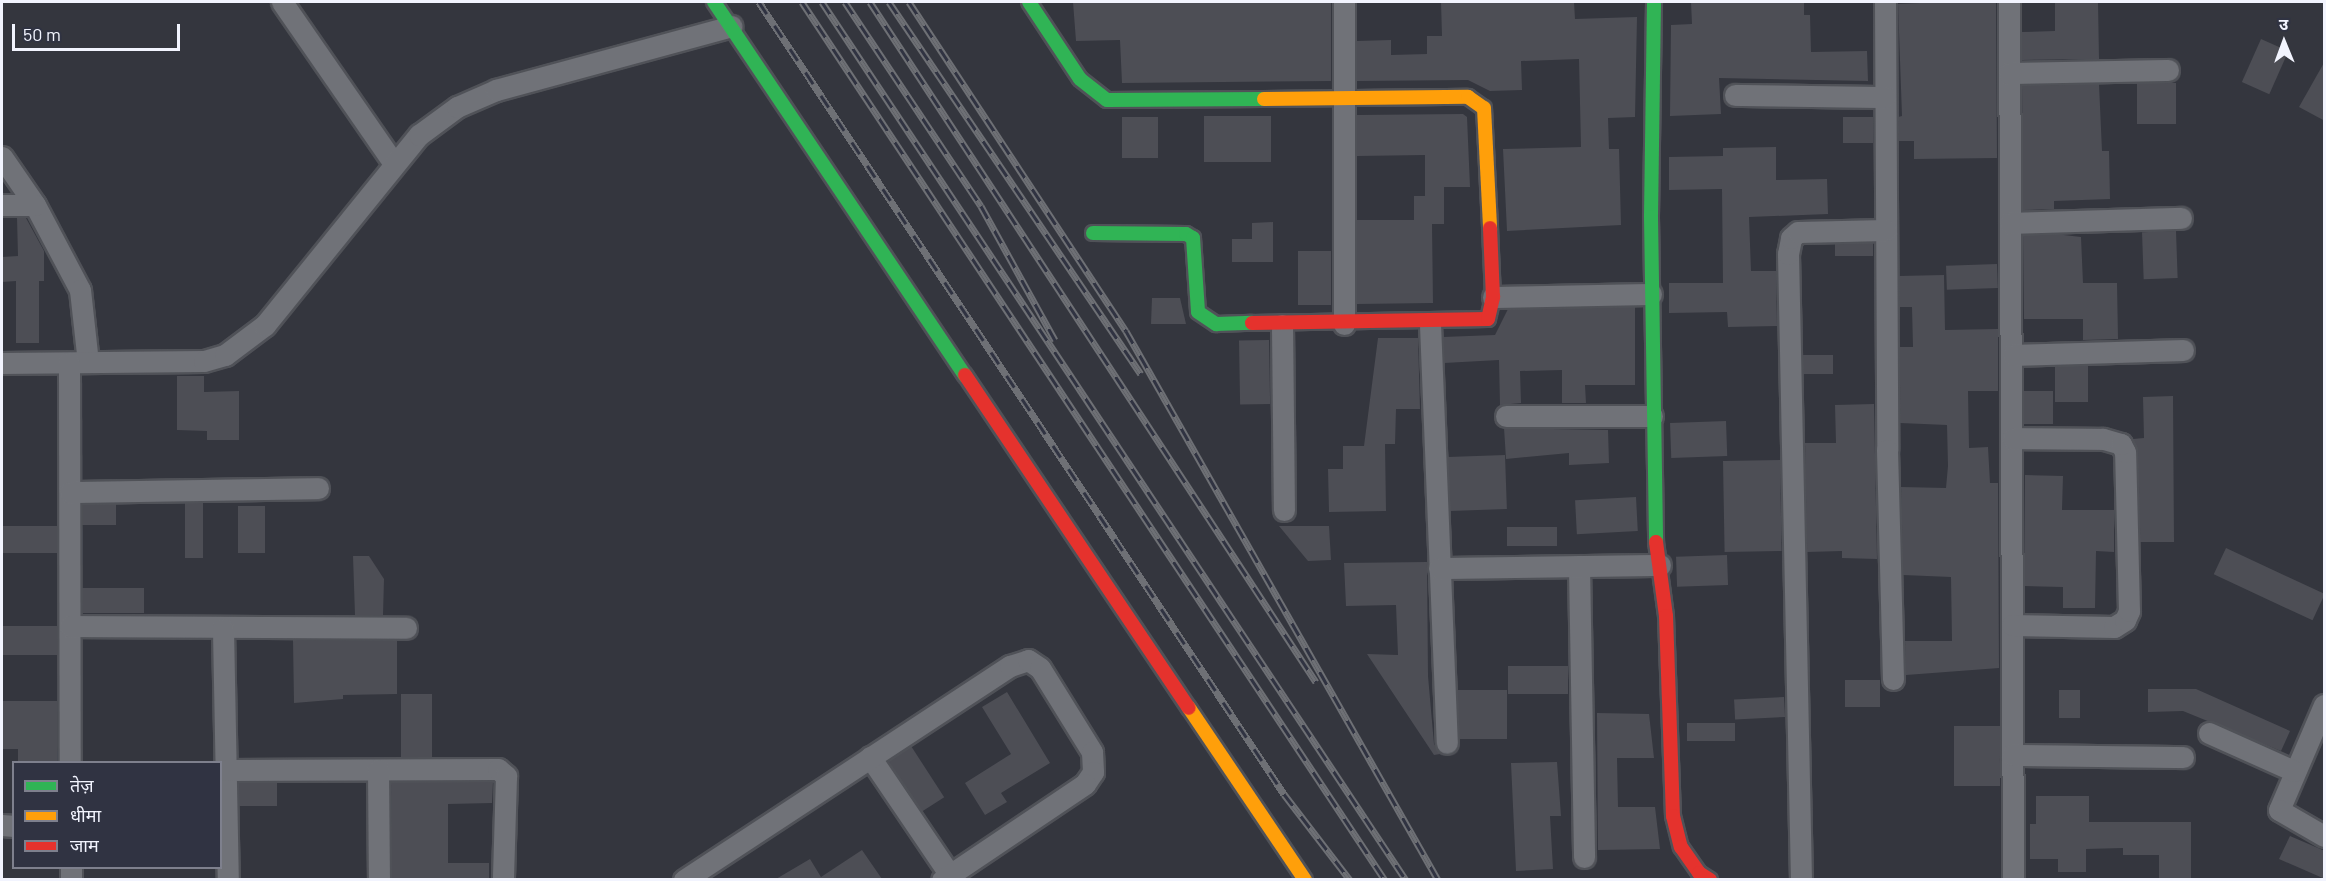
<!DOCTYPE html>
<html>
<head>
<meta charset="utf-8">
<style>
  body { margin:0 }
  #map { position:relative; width:2326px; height:881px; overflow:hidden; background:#34363e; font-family:Barlow,"Noto Sans Devanagari",sans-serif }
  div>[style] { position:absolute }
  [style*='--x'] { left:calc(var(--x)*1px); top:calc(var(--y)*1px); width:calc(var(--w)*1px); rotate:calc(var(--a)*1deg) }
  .building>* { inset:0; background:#4d4e55; transform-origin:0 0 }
  .roads { filter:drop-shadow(2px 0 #505258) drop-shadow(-2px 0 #505258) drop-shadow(0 2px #505258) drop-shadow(0 -2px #505258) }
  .street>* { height:21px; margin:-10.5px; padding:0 10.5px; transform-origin:10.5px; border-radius:10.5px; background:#707278 }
  .fast>* { height:14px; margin:-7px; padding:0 7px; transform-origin:7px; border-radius:7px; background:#30b455 }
  .slow>* { height:14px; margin:-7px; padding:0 7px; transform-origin:7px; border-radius:7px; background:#ff9f0a }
  .jam>* { height:14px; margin:-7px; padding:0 7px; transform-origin:7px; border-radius:7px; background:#e5322d }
  .rail>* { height:7px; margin-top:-3.5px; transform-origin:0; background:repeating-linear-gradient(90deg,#303342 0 14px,#6e7075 0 28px); box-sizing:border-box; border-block:2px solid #6e7075 }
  span { translate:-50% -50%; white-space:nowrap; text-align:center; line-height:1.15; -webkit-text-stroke:5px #303342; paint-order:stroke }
  .frame { position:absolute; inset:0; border:3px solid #f2f4fe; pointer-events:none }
  .legend { position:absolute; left:12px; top:761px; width:210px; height:108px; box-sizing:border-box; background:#303342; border:2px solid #7e808d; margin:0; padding:8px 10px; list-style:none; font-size:18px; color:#f2f4fe }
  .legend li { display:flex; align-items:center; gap:12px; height:30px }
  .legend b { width:30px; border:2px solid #7e808d }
  .north { position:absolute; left:2254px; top:12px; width:60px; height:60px; -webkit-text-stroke:4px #303342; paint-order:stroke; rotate:359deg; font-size:16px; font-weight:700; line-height:24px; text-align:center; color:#f2f4fe }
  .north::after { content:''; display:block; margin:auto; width:21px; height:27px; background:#f2f4fe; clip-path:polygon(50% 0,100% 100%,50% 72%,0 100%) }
  .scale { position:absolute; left:12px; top:24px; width:168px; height:27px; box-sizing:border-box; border:3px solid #f2f4fe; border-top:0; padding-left:8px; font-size:18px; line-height:21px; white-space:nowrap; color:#f2f4fe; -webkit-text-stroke:4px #303342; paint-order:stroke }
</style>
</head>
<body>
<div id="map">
  <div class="building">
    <i style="clip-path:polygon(1073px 2px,1331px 2px,1331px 81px,1122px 83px,1120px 40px,1076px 41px)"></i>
    <i style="clip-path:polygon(1441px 2px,1574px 2px,1575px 19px,1637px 17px,1635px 117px,1608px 118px,1609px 149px,1619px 149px,1621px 225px,1507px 231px,1503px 149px,1581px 147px,1579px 59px,1521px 61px,1522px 90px,1490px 91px,1468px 80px,1357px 81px,1357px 41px,1391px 40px,1391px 55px,1427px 54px,1427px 36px,1442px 36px)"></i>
    <i style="clip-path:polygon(1691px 2px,1804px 2px,1804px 15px,1810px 15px,1811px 52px,1867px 51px,1868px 81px,1719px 78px,1721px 114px,1670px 116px,1671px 25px,1692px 24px)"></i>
    <i style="clip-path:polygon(1941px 2px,1996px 2px,1997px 158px,1914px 159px,1914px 141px,1898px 141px,1898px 117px,1902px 116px,1898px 4px)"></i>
    <i style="clip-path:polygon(2055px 2px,2098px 2px,2099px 59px,2022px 60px,2022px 32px,2055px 31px)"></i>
    <i style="left:2261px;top:39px;width:30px;height:47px;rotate:24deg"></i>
    <i style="clip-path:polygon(2325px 61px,2325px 121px,2299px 107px)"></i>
    <i style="left:2137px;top:83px;width:39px;height:41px"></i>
    <i style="clip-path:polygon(2099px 84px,2102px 151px,2109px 151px,2110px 199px,2054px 201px,2054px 209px,2023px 210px,2022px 86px)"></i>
    <i style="clip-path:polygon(1463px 114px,1467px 117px,1470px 187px,1444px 187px,1444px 224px,1432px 224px,1433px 303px,1357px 304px,1357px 220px,1414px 220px,1414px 196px,1425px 196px,1425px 155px,1357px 156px,1357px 115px)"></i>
    <i style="left:1204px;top:116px;width:67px;height:46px"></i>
    <i style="left:1122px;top:117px;width:36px;height:41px"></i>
    <i style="left:1873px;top:117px;width:26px;height:30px;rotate:90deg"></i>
    <i style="clip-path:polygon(1776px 147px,1776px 180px,1827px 179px,1828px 214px,1749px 217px,1751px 271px,1776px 271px,1777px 326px,1728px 327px,1727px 312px,1669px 313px,1669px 283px,1723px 283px,1722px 189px,1669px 190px,1669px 157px,1723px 156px,1723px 148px)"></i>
    <i style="clip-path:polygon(17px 218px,26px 218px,44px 251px,44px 281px,39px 281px,39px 343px,16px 343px,16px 281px,2px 282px,2px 257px,18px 256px)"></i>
    <i style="clip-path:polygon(1273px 222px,1273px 262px,1232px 262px,1232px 239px,1252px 239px,1252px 223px)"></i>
    <i style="left:2176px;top:231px;width:47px;height:34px;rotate:88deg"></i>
    <i style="clip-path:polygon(2055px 234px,2081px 237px,2083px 283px,2117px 283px,2118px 339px,2083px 340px,2083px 319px,2024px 319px,2023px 235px)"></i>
    <i style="left:1873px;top:243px;width:13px;height:38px;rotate:90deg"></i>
    <i style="left:1298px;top:251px;width:33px;height:54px"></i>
    <i style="left:1997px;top:264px;width:24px;height:51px;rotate:88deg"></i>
    <i style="clip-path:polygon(1944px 275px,1945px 330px,1998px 329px,1998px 391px,1968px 391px,1969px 448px,1988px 447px,1990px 483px,1998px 483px,1999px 668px,1906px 675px,1905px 641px,1952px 641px,1951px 577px,1903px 575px,1901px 487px,1946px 488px,1948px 466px,1947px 425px,1900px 423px,1899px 347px,1913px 347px,1912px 307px,1899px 307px,1899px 276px)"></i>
    <i style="clip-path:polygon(1152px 298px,1180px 298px,1186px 324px,1151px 324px)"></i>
    <i style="clip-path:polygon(1635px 307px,1635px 385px,1585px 385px,1586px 403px,1562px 403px,1562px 370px,1520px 371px,1521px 403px,1500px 405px,1499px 360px,1444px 363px,1443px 337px,1495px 335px,1508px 309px)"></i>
    <i style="clip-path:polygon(1378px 338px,1418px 338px,1420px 409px,1396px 409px,1395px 444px,1385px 444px,1386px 511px,1329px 512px,1328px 469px,1343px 469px,1343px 446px,1364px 446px)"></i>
    <i style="left:1269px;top:340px;width:64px;height:30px;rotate:89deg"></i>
    <i style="left:1803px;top:355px;width:30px;height:19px"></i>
    <i style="left:2088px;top:366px;width:36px;height:33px;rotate:90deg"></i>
    <i style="clip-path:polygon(177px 376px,204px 376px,204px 392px,239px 391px,239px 440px,207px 440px,207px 431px,177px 430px)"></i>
    <i style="left:2024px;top:391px;width:29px;height:33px"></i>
    <i style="clip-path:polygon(2173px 396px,2174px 542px,2140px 542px,2138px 452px,2133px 439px,2144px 438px,2143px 397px)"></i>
    <i style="clip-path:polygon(1874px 404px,1877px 559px,1842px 558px,1842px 551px,1807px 552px,1805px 443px,1836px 443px,1835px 405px)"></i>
    <i style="left:1726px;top:421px;width:35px;height:56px;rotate:88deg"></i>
    <i style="clip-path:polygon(1504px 428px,1608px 430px,1609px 463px,1569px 465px,1569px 453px,1506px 459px)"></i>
    <i style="left:1505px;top:455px;width:54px;height:57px;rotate:88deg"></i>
    <i style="left:1780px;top:460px;width:91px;height:57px;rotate:89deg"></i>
    <i style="clip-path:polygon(2025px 475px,2063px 476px,2062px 510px,2114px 510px,2114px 552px,2096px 551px,2095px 608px,2063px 608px,2063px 587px,2024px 586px)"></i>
    <i style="left:1636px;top:497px;width:34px;height:61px;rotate:87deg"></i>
    <i style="left:185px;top:503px;width:18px;height:55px"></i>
    <i style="left:116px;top:504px;width:21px;height:34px;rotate:90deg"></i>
    <i style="left:238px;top:506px;width:27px;height:47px"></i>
    <i style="left:57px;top:526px;width:27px;height:55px;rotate:90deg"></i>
    <i style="clip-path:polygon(1279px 526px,1329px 526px,1331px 560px,1308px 561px)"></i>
    <i style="left:1557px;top:527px;width:19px;height:50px;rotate:90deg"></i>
    <i style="left:2226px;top:548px;width:109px;height:29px;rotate:25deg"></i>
    <i style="left:1727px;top:555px;width:30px;height:51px;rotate:88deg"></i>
    <i style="clip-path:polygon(353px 556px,369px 556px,384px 579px,383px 615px,355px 615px)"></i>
    <i style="clip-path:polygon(1427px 562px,1428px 676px,1434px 744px,1440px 754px,1434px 755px,1367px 654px,1398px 655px,1396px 605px,1346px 606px,1344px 563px)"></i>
    <i style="left:82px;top:588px;width:62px;height:25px"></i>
    <i style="left:2px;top:626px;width:55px;height:29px"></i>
    <i style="clip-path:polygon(293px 640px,397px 641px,397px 694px,343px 695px,343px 699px,294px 703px)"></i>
    <i style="left:1568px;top:666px;width:28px;height:60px;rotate:90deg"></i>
    <i style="left:1845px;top:680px;width:35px;height:27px"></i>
    <i style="clip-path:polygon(2148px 689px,2196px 689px,2290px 731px,2281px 751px,2183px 711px,2148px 712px)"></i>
    <i style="left:1507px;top:690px;width:49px;height:49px;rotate:90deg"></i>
    <i style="left:2059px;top:690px;width:21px;height:28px"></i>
    <i style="clip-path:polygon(1007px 692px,1050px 763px,1001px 793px,1007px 802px,985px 815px,965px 783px,1011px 754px,982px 707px)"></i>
    <i style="left:401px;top:694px;width:31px;height:63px"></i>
    <i style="left:1784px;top:697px;width:20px;height:50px;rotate:87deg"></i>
    <i style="clip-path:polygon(2px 701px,57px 701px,57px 762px,18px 762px,18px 749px,2px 749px)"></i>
    <i style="clip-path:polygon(1597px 713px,1649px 714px,1654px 758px,1617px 758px,1618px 807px,1655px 807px,1660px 849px,1598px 850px)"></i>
    <i style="left:1735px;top:723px;width:18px;height:48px;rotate:90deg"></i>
    <i style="left:2000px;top:726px;width:60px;height:46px;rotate:90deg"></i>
    <i style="left:911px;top:746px;width:61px;height:27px;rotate:57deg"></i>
    <i style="clip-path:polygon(1557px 762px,1561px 816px,1550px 816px,1553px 869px,1516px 871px,1511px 763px)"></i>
    <i style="clip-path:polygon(391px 782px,493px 782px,492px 803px,448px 804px,448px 863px,489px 863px,489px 879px,392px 879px)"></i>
    <i style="left:239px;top:783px;width:38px;height:23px"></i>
    <i style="clip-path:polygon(2036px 796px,2089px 796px,2089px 822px,2191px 822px,2191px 879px,2159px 879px,2159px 855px,2123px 855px,2123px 848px,2086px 849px,2086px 872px,2058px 872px,2058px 859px,2030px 859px,2030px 824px,2036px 824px)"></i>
    <i style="clip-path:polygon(2290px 836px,2325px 851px,2325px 879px,2279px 859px)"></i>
    <i style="clip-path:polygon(862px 850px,882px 879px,776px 879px,810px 859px,821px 877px)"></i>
  </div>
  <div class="roads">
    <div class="street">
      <i style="--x:282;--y:2;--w:197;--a:55.3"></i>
      <i style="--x:1885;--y:2;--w:448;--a:89.7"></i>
      <i style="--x:1887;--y:450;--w:229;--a:88.5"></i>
      <i style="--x:2009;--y:2;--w:878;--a:89.74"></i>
      <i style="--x:2009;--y:73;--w:159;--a:-1.1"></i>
      <i style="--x:1735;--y:95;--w:150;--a:0.8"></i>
      <i style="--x:2;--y:157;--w:58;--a:55.5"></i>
      <i style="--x:35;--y:205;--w:96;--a:62.1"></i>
      <i style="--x:80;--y:290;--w:72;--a:83.7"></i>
      <i style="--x:2;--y:205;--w:33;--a:0"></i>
      <i style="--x:2010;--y:223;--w:171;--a:-1.7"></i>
      <i style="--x:1493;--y:297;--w:158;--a:-1.1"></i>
      <i style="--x:1344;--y:324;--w:322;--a:-90"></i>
      <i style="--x:1430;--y:324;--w:419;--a:87.7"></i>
      <i style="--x:1282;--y:325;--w:185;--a:89.4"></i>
      <i style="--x:2013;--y:355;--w:170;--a:-1.7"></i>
      <i style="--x:2;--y:363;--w:202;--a:-0.6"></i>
      <i style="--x:204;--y:361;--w:22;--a:-16"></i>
      <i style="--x:225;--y:355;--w:50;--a:-36.9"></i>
      <i style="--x:265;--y:325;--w:245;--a:-51"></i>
      <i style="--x:419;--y:135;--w:47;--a:-36.4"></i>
      <i style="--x:457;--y:107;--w:43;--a:-23.6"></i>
      <i style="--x:496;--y:90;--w:244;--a:-15.2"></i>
      <i style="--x:69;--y:363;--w:399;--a:89.9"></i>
      <i style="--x:1506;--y:416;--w:146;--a:0"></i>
      <i style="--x:70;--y:492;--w:248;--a:-0.9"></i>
      <i style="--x:1579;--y:566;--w:291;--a:89"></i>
      <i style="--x:1439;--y:568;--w:221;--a:-0.8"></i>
      <i style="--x:2012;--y:625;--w:102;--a:1.1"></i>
      <i style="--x:2114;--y:627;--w:13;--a:-32"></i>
      <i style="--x:2125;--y:620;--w:10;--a:-66"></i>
      <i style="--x:2129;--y:611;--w:159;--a:-91.4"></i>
      <i style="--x:2125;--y:452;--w:9;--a:-117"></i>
      <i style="--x:2121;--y:444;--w:19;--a:-164"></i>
      <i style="--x:2103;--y:439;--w:90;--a:-179.4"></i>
      <i style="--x:70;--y:626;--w:336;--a:0.3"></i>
      <i style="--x:223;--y:629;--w:251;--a:88.9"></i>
      <i style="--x:2324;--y:705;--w:114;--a:113.2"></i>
      <i style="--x:2279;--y:810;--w:52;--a:30"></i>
      <i style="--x:2209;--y:733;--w:93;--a:24.1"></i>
      <i style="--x:2012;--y:755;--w:171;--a:0.7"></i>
      <i style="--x:870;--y:757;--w:143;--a:55.9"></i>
      <i style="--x:226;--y:770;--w:272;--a:-0.2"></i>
      <i style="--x:498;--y:769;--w:11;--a:41"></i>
      <i style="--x:506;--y:776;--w:104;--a:91.7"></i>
      <i style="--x:378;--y:770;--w:110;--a:89.5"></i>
      <i style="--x:2;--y:825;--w:12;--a:5"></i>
      <i style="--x:71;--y:868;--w:12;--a:90"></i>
      <i style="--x:684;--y:880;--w:390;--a:-33.3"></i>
      <i style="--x:1010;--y:666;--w:19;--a:-18"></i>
      <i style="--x:1028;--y:660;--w:14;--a:34"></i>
      <i style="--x:1040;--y:668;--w:99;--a:58.2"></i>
      <i style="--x:1092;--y:752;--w:20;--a:87"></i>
      <i style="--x:1093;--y:772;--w:14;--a:124"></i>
      <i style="--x:1085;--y:784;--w:172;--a:146.1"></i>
      <i style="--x:1801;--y:880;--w:626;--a:-91.19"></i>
      <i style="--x:1788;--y:254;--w:16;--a:-79"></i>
      <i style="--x:1791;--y:238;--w:9;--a:-41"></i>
      <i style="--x:1798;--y:232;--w:88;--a:-1.3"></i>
    </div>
    <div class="fast">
      <i style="--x:714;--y:2;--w:450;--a:56.1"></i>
      <i style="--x:1029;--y:2;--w:92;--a:56.5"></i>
      <i style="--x:1080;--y:79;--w:34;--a:38"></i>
      <i style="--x:1107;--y:100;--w:157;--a:-0.4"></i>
      <i style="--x:1654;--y:2;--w:215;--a:90.8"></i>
      <i style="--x:1651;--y:217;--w:325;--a:89.1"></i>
      <i style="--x:1093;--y:233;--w:93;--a:0.6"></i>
      <i style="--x:1186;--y:234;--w:8;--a:30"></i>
      <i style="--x:1193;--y:238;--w:74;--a:86.1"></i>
      <i style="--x:1198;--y:312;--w:22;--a:34"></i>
      <i style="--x:1216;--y:324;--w:36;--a:-2"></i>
    </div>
    <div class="slow">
      <i style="--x:1264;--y:99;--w:204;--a:-0.6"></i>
      <i style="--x:1468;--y:97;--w:19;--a:35"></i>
      <i style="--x:1484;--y:108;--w:120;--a:87.1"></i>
      <i style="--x:1189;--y:708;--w:207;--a:56"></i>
    </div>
    <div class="jam">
      <i style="--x:1252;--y:323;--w:236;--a:-1"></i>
      <i style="--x:1488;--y:319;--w:23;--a:-77"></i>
      <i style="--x:1493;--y:297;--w:69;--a:-92.5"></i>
      <i style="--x:965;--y:375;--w:401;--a:56.1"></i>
      <i style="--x:1656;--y:542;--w:75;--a:82.3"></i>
      <i style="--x:1666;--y:616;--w:200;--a:88"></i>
      <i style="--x:1673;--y:816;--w:32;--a:76"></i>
      <i style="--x:1681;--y:847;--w:32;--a:55"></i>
      <i style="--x:1699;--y:873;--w:13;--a:32"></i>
    </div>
  </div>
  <div class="rail">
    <i style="--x:759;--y:2;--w:950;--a:56.46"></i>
    <i style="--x:1284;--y:794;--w:108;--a:52.5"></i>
    <i style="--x:802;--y:2;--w:1054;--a:56.42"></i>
    <i style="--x:822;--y:2;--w:1054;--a:56.37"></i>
    <i style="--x:845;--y:2;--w:245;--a:56.3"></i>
    <i style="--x:981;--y:206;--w:153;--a:61.1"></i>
    <i style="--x:870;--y:2;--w:813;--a:56.74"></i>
    <i style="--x:889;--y:2;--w:449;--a:55.9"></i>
    <i style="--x:909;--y:2;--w:394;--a:56.6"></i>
    <i style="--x:1126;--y:331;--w:631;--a:60.39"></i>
  </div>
  <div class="frame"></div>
  <ul class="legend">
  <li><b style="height:8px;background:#30b455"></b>तेज़</li>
  <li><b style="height:8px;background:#ff9f0a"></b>धीमा</li>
  <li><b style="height:8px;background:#e5322d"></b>जाम</li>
  </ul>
  <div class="north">उ</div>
  <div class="scale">50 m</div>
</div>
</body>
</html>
